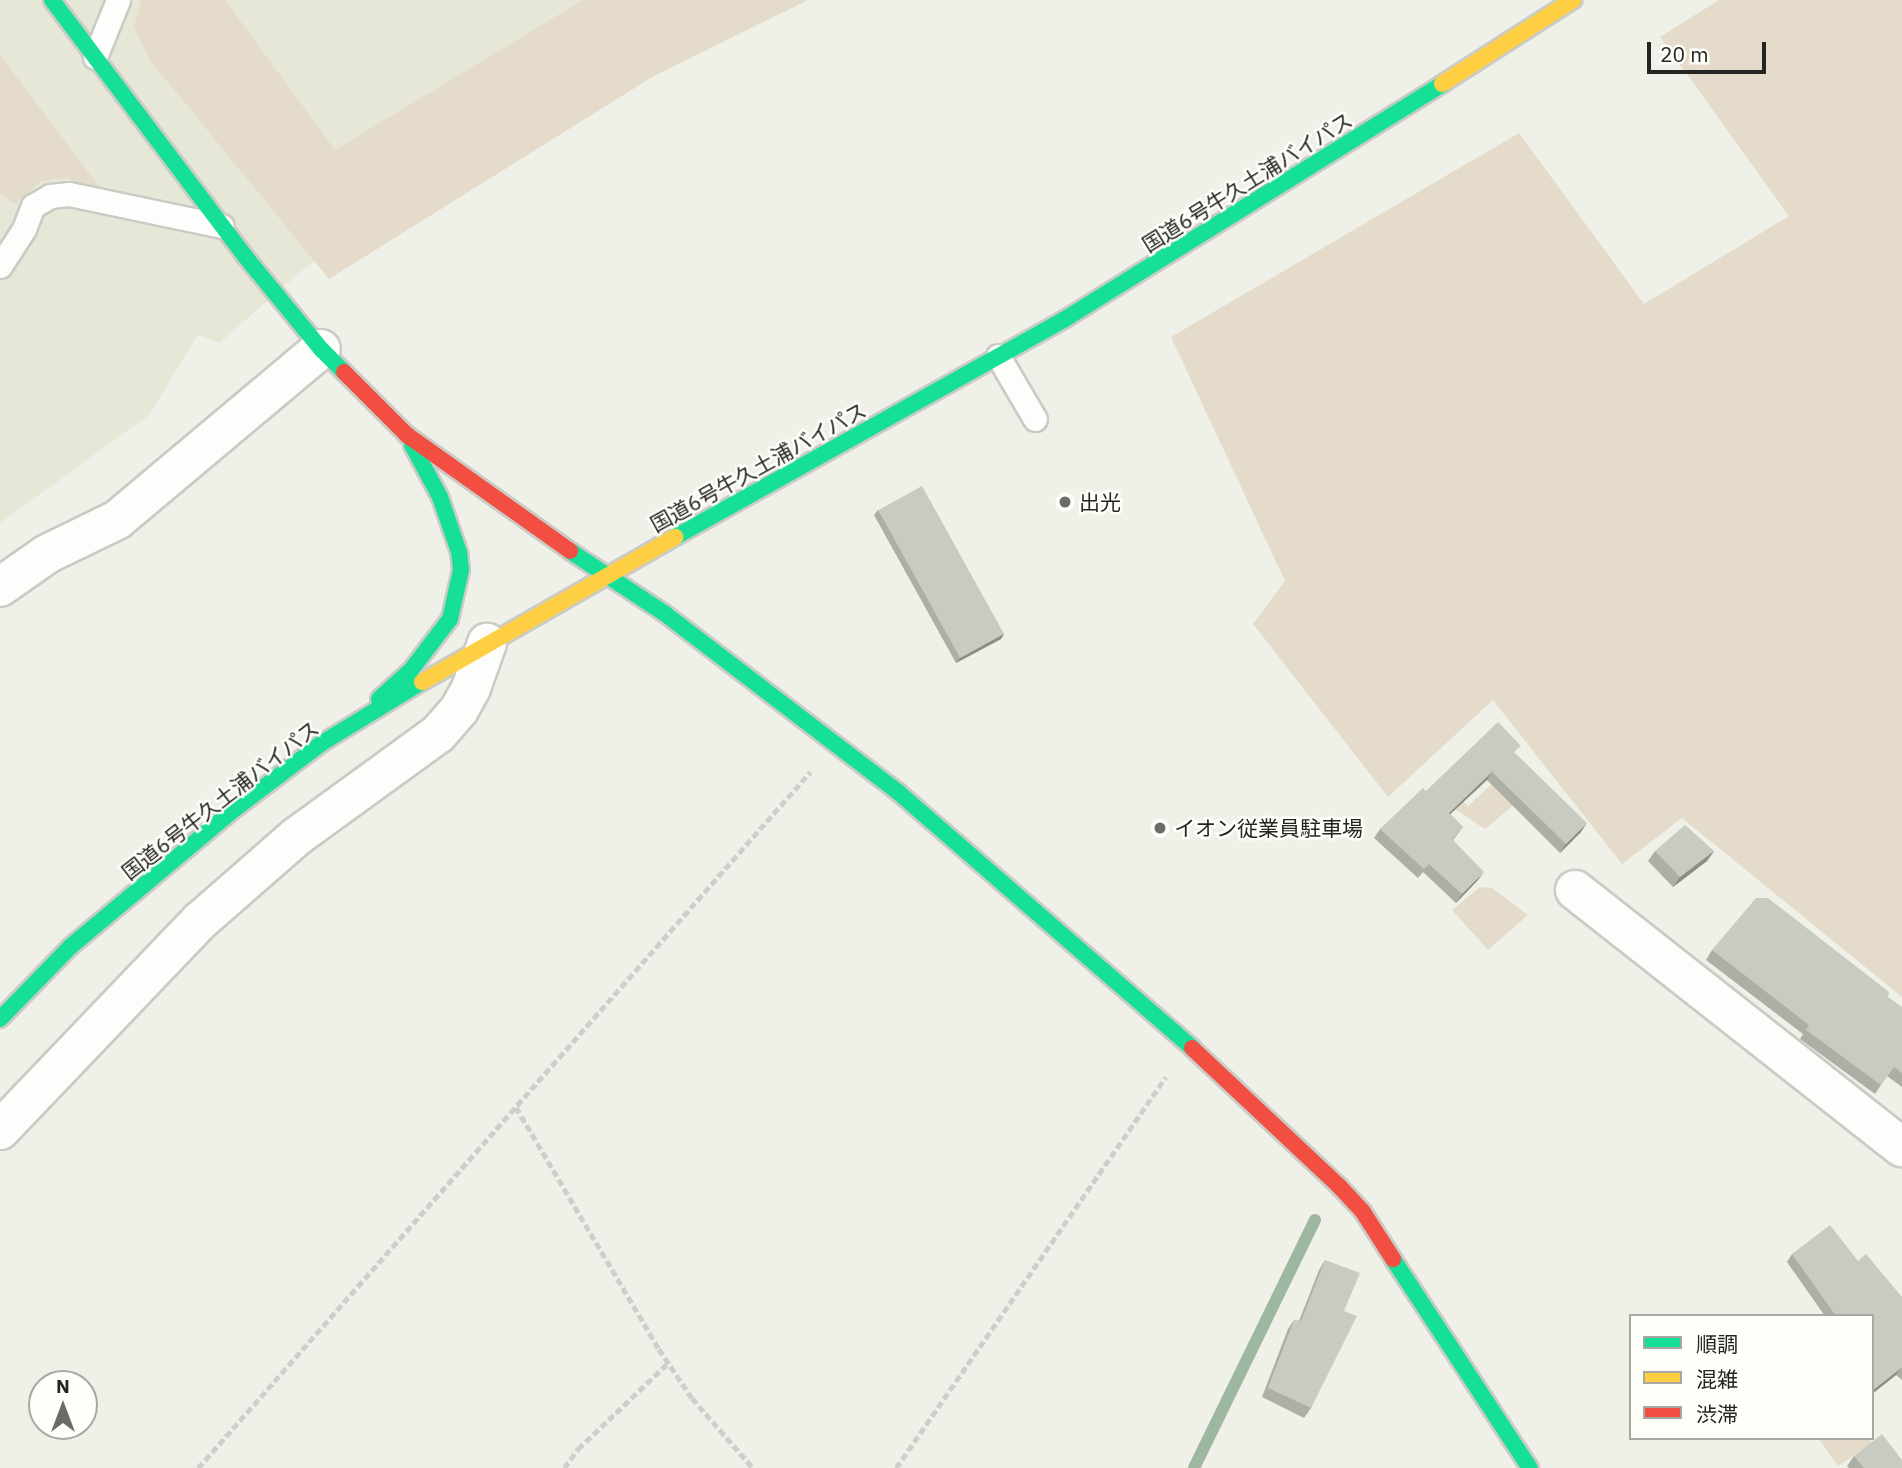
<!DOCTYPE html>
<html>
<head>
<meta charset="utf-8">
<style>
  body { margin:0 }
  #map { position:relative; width:1902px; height:1468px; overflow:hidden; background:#eff0e8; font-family:"IBM Plex Sans","Noto Sans JP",sans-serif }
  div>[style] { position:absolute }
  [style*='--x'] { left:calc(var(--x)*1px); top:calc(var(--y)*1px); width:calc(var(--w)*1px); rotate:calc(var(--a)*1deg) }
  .built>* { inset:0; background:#e6e7d7 }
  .green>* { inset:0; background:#e5dbcb }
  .stream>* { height:12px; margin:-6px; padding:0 6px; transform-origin:6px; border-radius:6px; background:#9eb7a1 }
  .path>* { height:4.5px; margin-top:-2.25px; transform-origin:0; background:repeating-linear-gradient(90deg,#cecfcd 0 7px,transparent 0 10.5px) }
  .roads { filter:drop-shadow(2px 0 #cacbc5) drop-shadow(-2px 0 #cacbc5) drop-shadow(0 2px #cacbc5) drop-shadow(0 -2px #cacbc5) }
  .lane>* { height:23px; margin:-11.5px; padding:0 11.5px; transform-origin:11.5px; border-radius:11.5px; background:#fdfdfc }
  .street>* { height:38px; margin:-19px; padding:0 19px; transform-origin:19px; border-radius:19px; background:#fdfdfc }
  .fast>* { height:16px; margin:-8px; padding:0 8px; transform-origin:8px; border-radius:8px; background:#16e098 }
  .slow>* { height:16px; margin:-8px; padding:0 8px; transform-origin:8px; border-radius:8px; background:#ffcf43 }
  .jam>* { height:16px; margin:-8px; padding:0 8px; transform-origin:8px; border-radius:8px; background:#f24e42 }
  .wall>* { inset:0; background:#abafa6 }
  .shaded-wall>* { inset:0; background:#8b8e87 }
  .building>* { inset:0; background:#c7cbc1; transform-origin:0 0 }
  .dots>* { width:19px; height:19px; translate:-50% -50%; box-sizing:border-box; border:4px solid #fefff9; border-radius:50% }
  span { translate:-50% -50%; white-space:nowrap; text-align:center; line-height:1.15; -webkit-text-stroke:5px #fefff9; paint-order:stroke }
  .street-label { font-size:21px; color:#242520 }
  .poi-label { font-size:21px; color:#242520 }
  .left { translate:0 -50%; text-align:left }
  .legend { position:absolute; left:1629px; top:1314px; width:245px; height:126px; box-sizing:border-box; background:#fefff9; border:2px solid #a7a8a2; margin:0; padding:9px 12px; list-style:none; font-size:21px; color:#242520 }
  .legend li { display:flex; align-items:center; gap:14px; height:35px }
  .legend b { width:35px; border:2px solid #a7a8a2 }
  .north { position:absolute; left:28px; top:1370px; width:70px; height:70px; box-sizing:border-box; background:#fefff9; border:2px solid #a7a8a2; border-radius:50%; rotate:0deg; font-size:19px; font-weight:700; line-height:28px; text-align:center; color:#242520 }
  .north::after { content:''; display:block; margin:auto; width:24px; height:32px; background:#6b6c66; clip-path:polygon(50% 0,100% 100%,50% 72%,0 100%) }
  .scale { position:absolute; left:1647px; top:42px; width:119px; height:32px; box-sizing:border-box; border:4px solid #242520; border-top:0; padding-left:9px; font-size:21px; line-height:24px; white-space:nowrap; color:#242520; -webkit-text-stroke:5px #fefff9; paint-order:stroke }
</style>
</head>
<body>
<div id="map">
  <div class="built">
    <i style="clip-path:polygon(0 0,775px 0,458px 152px,299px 273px,219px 343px,198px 335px,149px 415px,0 523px)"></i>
  </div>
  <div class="green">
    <i style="clip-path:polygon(141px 0,225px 0,335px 150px,583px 0,808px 0,654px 76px,329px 279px,149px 59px,134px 26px)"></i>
    <i style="clip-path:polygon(1719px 0,1902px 0,1902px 997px,1682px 818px,1622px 864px,1493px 700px,1388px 797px,1253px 624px,1285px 581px,1171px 337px,1519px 133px,1644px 304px,1789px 216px,1660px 37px)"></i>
    <i style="clip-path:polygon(0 55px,101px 189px,66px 178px,42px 181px,14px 204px,0 194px)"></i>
    <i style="clip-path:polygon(1440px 781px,1468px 806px,1493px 783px,1530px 791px,1485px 829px,1430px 792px)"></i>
    <i style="clip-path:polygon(1480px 887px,1492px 888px,1528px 915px,1488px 950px,1452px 910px)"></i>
    <i style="clip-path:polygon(1818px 1438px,1869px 1438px,1872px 1443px,1838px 1466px)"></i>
  </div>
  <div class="stream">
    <i style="--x:1194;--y:1468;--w:276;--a:-64"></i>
  </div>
  <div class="path">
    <i style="--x:516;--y:1107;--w:281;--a:59.4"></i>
    <i style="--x:659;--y:1349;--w:59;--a:56"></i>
    <i style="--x:692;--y:1398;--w:93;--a:48.9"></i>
    <i style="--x:198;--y:1468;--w:927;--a:-48.67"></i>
    <i style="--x:564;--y:1468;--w:24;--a:-54"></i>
    <i style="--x:578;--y:1449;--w:124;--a:-43.7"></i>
    <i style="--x:896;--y:1468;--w:475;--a:-55.4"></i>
  </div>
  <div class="roads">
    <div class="lane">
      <i style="--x:95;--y:57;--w:61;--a:-68"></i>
      <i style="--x:0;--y:266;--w:44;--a:-57"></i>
      <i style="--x:24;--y:229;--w:25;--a:-69"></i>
      <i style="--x:33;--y:206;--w:20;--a:-30"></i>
      <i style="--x:50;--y:196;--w:19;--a:-6"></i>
      <i style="--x:69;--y:194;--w:156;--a:11.8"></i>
      <i style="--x:998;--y:356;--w:73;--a:59.6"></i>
    </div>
    <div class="street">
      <i style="--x:0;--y:587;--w:57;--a:-35.1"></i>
      <i style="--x:47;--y:554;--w:78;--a:-25.9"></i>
      <i style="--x:117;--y:520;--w:266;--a:-40"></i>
      <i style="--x:1575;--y:890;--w:416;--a:38.2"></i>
      <i style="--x:0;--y:1130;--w:289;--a:-46.3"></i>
      <i style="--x:200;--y:921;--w:128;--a:-41.2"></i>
      <i style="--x:296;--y:837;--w:175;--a:-36"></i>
      <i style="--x:438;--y:734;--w:32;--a:-49"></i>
      <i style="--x:459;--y:710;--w:25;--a:-61"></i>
      <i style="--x:471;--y:688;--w:48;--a:-70.4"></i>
    </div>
    <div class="fast">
      <i style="--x:52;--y:0;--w:319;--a:53"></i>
      <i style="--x:244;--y:255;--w:122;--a:50.7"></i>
      <i style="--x:321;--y:349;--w:33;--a:45"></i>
      <i style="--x:675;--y:537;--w:447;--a:-29.2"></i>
      <i style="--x:1065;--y:319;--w:444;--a:-31.9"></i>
      <i style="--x:570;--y:551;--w:113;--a:33.4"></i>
      <i style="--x:664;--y:613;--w:295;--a:37.4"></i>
      <i style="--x:898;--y:792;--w:390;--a:41"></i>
      <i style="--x:379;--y:699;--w:43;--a:-42.2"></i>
      <i style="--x:411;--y:670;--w:64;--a:-52.6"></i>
      <i style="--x:450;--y:619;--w:50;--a:-77.3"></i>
      <i style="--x:461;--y:570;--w:18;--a:-96"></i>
      <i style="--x:459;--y:552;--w:58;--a:-109.1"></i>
      <i style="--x:440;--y:497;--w:59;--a:-118.3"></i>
      <i style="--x:0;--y:1019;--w:100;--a:-45.8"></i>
      <i style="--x:70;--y:947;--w:210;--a:-40"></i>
      <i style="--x:231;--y:812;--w:114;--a:-37.2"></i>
      <i style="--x:322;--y:743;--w:117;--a:-31.4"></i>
      <i style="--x:1393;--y:1259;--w:250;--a:56.8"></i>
    </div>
    <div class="slow">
      <i style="--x:1442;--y:84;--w:156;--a:-32.7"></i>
      <i style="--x:422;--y:682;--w:292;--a:-29.8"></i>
    </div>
    <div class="jam">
      <i style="--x:344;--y:372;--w:89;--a:45"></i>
      <i style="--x:407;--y:435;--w:200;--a:35.4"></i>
      <i style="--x:1192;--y:1048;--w:202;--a:43.2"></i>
      <i style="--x:1339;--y:1186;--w:35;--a:47"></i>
      <i style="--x:1363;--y:1212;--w:56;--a:57.4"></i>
    </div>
  </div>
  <div class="wall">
    <i style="clip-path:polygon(878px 510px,1004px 634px,1001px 639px,956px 663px,874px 515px)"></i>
    <i style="clip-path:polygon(1515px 754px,1581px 832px,1560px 853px,1487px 780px,1450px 814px,1463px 827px,1453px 840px,1478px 880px,1456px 903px,1423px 872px,1418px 878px,1374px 838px,1380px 829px,1426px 791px)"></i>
    <i style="clip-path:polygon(1655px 851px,1714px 851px,1707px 861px,1673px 887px,1648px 861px)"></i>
    <i style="clip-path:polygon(1712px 950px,1902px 1007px,1902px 1087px,1887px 1076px,1875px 1094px,1800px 1039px,1803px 1034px,1706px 960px)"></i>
    <i style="clip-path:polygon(1792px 1254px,1858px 1261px,1902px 1297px,1902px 1380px,1896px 1375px,1872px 1394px,1872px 1316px,1825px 1316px,1787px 1262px)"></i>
    <i style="clip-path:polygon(1325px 1260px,1344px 1311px,1311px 1408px,1304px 1418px,1262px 1397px,1288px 1329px,1294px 1320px,1299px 1321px,1319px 1270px)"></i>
    <i style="clip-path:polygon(1854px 1456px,1902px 1468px,1849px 1468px,1847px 1466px)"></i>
  </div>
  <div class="shaded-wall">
    <i style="clip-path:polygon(1004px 634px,1001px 639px,956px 663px,960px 658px)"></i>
    <i style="clip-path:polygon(1492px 772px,1487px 780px,1443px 821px,1449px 813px)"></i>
    <i style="clip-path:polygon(1587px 823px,1581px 832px,1560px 853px,1566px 844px)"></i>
    <i style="clip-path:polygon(1714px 851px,1707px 861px,1673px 887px,1680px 877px)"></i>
    <i style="clip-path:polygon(1484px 872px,1478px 880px,1456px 903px,1462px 894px)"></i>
    <i style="clip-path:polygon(1901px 1368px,1896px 1375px,1872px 1394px,1872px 1391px)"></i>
  </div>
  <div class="building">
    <i style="left:922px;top:486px;width:169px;height:50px;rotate:61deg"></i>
    <i style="clip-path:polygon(1498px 722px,1521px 746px,1514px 752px,1587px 823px,1566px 844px,1492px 772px,1494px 770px,1449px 813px,1463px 827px,1452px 839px,1484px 872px,1462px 894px,1429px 864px,1424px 869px,1380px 829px,1423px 788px,1426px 791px)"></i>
    <i style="clip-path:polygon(1685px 825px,1714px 851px,1680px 877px,1655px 851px)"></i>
    <i style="clip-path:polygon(1756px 898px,1768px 898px,1889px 992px,1888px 997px,1902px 1007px,1902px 1073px,1894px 1067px,1881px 1085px,1806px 1030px,1809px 1025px,1712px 950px)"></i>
    <i style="clip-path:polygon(1830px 1225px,1858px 1261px,1866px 1254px,1902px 1297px,1902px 1369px,1901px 1368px,1872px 1391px,1872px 1316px,1836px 1316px,1792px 1254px)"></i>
    <i style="clip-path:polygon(1325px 1260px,1360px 1273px,1344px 1311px,1357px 1316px,1311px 1408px,1268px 1388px,1294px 1320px,1301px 1321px)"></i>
    <i style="clip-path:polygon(1882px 1434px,1902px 1460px,1902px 1468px,1864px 1468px,1854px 1456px)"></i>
  </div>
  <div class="dots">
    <i style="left:1065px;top:502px;background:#6b6c66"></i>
    <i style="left:1160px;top:828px;background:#6b6c66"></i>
  </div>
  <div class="street-label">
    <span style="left:1247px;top:182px;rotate:-32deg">国道6号牛久土浦バイパス</span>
    <span style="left:758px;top:467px;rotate:-29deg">国道6号牛久土浦バイパス</span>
    <span style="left:220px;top:800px;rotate:-38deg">国道6号牛久土浦バイパス</span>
  </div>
  <div class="poi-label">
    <span class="left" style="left:1079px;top:502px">出光</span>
    <span class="left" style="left:1174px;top:828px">イオン従業員駐車場</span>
  </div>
  <ul class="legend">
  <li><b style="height:9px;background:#16e098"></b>順調</li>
  <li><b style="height:9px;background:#ffcf43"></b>混雑</li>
  <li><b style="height:9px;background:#f24e42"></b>渋滞</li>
  </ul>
  <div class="north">N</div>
  <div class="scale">20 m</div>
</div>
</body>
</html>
